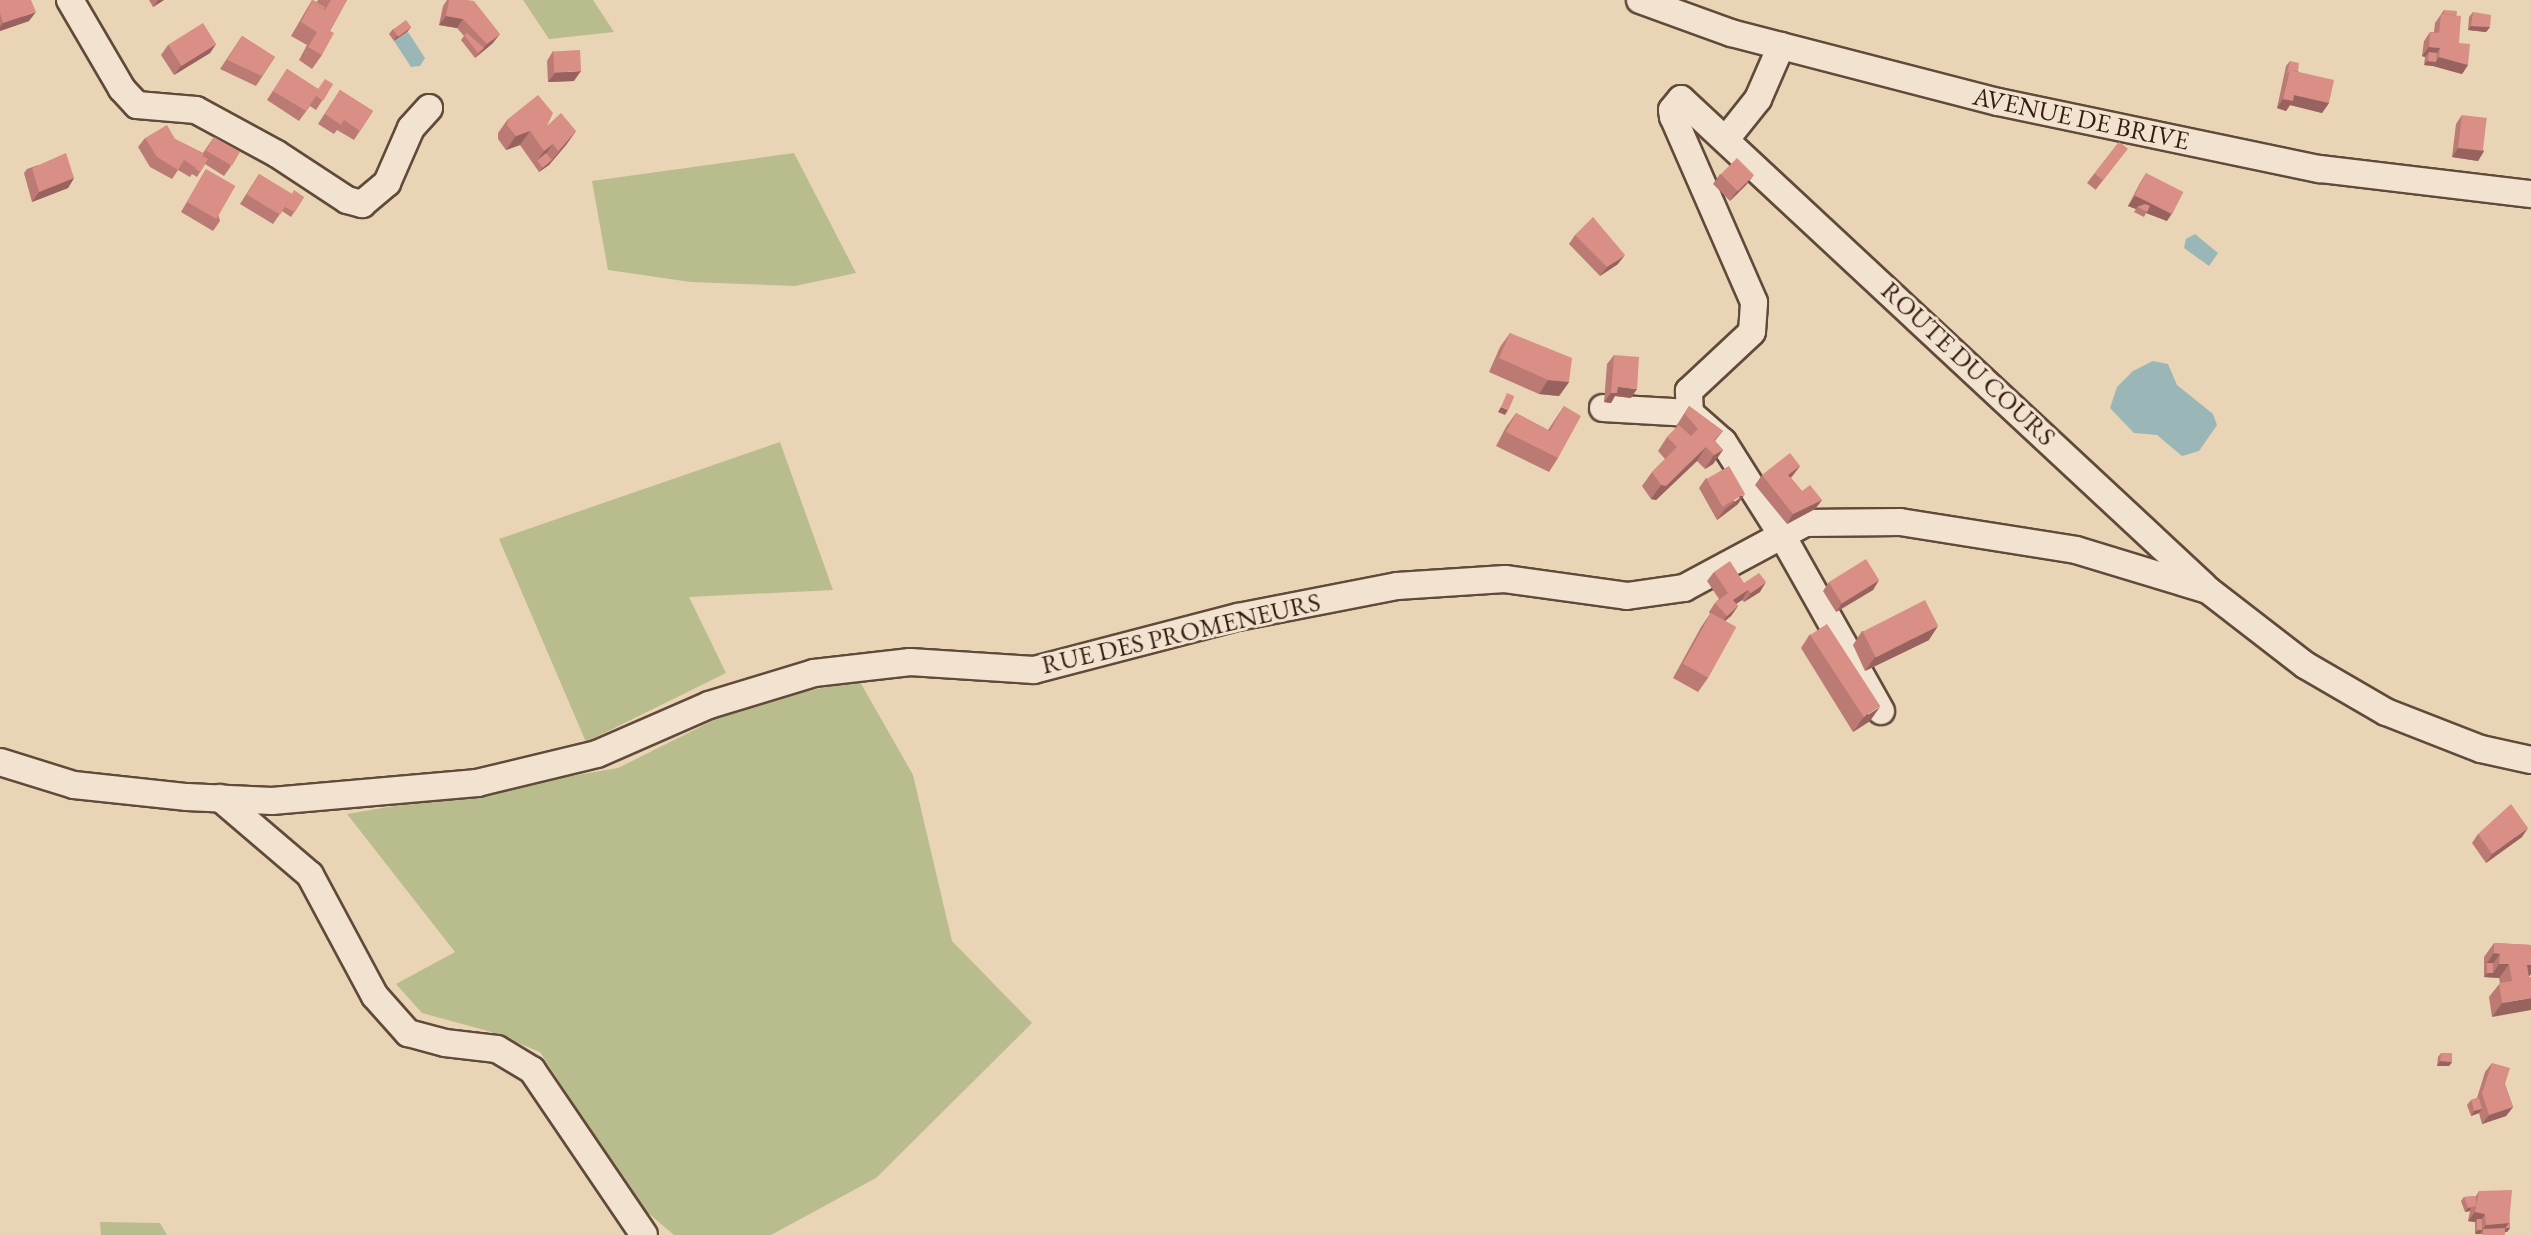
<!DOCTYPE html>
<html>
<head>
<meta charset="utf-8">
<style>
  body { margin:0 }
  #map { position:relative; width:2531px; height:1235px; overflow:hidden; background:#e9d4b5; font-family:"EB Garamond",serif }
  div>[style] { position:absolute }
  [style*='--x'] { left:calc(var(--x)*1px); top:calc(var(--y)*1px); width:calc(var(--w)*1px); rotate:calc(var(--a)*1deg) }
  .green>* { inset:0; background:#b9bc8c }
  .water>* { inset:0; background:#9ab6b7 }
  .roads { filter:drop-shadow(2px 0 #624a3a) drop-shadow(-2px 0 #624a3a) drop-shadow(0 2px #624a3a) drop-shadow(0 -2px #624a3a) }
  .minor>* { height:26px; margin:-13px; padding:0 13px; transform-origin:13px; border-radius:13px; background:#f1e3cf }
  .wall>* { inset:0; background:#bb7a73; transform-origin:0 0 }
  .shaded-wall>* { inset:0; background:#98635e }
  .building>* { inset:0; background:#d98e86; transform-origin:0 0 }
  span { translate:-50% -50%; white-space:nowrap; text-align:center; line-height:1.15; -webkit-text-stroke:6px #f1e3cf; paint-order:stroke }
  .street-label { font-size:26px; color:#351c11 }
</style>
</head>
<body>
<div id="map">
  <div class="green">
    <i style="clip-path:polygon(523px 0,593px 0,614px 32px,549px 39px)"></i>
    <i style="clip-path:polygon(794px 153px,856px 273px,795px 286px,691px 282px,608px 270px,592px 181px)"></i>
    <i style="clip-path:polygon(780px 442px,833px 590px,689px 597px,726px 673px,586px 742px,499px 539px)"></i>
    <i style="clip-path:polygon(859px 680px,913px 775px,952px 941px,1032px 1023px,876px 1178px,771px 1235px,674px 1235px,640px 1206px,540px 1052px,488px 1031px,422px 1013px,396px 984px,455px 952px,347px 814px,618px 768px,744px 705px)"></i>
    <i style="clip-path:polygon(100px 1222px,160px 1223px,167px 1235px,101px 1235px)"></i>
  </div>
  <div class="water">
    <i style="clip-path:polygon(408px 32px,425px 58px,420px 66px,411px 67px,394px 41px)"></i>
    <i style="clip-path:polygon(2195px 234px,2218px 253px,2209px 266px,2184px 248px,2186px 239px)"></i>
    <i style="clip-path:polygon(2153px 361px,2168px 364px,2177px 385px,2213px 414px,2217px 425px,2199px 451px,2182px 456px,2157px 435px,2134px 433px,2110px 408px,2117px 387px,2133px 371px)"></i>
  </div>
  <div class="roads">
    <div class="minor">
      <i style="--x:70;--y:0;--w:103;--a:59.7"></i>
      <i style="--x:122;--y:89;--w:22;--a:47"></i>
      <i style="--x:137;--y:105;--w:59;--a:4.8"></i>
      <i style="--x:196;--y:110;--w:92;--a:28.5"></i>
      <i style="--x:277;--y:154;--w:84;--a:33.3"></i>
      <i style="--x:347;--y:200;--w:16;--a:15"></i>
      <i style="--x:362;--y:204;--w:33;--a:-40"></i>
      <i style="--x:387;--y:183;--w:60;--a:-66.4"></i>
      <i style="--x:411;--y:128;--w:27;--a:-48"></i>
      <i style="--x:1640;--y:0;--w:97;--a:19.9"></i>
      <i style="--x:1731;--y:33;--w:276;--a:14.5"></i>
      <i style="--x:1998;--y:102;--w:329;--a:11.8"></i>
      <i style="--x:2320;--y:169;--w:212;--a:6.8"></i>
      <i style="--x:1727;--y:138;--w:50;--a:-51.5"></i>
      <i style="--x:1758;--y:99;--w:58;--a:-66.5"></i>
      <i style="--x:1603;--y:408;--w:87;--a:3.3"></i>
      <i style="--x:1881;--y:711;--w:206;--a:-119.4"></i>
      <i style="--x:1780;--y:532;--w:107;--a:-122.3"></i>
      <i style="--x:1723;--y:442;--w:44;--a:-138.7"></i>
      <i style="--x:1690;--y:413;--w:22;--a:-93"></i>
      <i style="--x:1689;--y:391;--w:86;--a:-43.1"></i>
      <i style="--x:1752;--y:332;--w:30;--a:-86"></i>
      <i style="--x:1754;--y:302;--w:202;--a:-113.6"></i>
      <i style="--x:1673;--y:117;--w:7;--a:-98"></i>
      <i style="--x:1672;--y:110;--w:14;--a:-51"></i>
      <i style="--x:1681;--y:99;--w:715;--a:42.96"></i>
      <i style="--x:0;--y:762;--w:77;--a:17.3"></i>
      <i style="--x:74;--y:785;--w:114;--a:6.1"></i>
      <i style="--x:187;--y:797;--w:85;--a:2.7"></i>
      <i style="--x:272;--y:801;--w:206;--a:-5"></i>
      <i style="--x:477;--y:783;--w:123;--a:-13.6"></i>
      <i style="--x:597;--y:754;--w:122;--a:-23.6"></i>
      <i style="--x:709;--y:705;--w:110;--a:-16.9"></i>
      <i style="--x:814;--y:673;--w:97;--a:-6.5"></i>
      <i style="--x:910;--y:662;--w:124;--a:3.7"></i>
      <i style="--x:1034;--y:670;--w:211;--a:-14.6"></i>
      <i style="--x:1238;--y:617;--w:162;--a:-11"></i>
      <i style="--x:1397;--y:586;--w:108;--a:-3.7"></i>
      <i style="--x:1505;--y:579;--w:123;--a:7.9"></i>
      <i style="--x:1627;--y:596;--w:58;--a:-8"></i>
      <i style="--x:1684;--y:588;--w:137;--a:-28.2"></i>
      <i style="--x:1805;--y:523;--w:95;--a:-0.6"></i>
      <i style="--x:1900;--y:522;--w:178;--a:9"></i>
      <i style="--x:2076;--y:550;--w:138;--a:16.9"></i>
      <i style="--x:2208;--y:590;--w:123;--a:37.7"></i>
      <i style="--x:2305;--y:665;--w:94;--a:30.1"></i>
      <i style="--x:2386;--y:712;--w:102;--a:21.3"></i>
      <i style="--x:2481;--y:749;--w:51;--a:12.4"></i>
      <i style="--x:220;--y:798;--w:118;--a:40.5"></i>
      <i style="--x:310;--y:875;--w:137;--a:61.8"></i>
      <i style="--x:375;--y:996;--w:50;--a:48.3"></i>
      <i style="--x:408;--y:1033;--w:38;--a:15"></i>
      <i style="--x:445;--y:1043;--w:52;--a:6.6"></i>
      <i style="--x:497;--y:1049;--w:41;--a:31"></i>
      <i style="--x:532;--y:1070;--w:199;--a:55.8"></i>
    </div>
  </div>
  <div class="wall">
    <i style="clip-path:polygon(0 0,29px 21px,0 31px)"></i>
    <i style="clip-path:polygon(149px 0,164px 0,153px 7px)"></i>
    <i style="clip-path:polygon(312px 0,317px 2px,318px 0,347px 0,330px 31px,322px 55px,312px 69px,299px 60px,307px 45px,291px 36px)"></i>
    <i style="clip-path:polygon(447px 0,467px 0,493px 43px,475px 58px,461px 40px,464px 36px,457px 28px,439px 25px,443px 6px)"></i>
    <i style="clip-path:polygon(2444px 10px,2456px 15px,2459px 43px,2468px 65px,2462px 74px,2433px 66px,2424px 65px,2425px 57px,2422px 56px,2424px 41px,2430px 32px,2434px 32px,2435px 23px)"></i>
    <i style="clip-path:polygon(2473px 12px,2490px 27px,2486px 32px,2468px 30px,2469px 17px)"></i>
    <i style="clip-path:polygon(411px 27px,407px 32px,394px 41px,389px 34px,393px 29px)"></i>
    <i style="clip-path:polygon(242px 36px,275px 57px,256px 86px,220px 69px)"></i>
    <i style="clip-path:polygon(216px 44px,210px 53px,174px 75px,161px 55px,168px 45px)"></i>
    <i style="clip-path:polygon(553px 51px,574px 81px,548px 82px,547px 61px)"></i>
    <i style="clip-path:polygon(2290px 61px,2298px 71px,2329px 103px,2322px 113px,2290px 105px,2286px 111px,2277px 108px,2286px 66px)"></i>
    <i style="clip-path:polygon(287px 69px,318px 89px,333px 84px,316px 110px,310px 106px,299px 121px,267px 100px)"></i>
    <i style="clip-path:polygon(340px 90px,373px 111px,354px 140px,337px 130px,334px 134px,318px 124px)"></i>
    <i style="clip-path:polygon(2462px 115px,2484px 151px,2478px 161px,2452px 157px,2456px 124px)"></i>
    <i style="clip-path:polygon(508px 119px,547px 126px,576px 131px,566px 145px,549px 165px,539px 172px,520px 145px,506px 150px,498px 139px,498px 133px)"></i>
    <i style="clip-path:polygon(214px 137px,231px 166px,224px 176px,205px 164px,197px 177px,192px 174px,190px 177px,178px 170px,172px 179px,150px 167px,138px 147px,145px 138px,175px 139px,203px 153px)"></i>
    <i style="left:2119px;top:142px;width:11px;height:52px;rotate:38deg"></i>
    <i style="clip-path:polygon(38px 165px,74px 178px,68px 188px,32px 202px,24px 173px,27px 169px)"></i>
    <i style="clip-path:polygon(206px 169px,220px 221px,213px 231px,181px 212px)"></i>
    <i style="clip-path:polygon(2146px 173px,2167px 221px,2146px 213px,2144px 217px,2134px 212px,2136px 209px,2128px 206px,2140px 183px)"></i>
    <i style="clip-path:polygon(259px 174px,291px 194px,304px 197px,291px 217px,282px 211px,273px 224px,240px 204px)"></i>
    <i style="clip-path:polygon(1720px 174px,1747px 184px,1730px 201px,1713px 184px)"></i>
    <i style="clip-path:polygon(1575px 235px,1618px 264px,1600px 276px,1569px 244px)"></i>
    <i style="clip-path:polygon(1510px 333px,1569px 382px,1559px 396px,1539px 394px,1489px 372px,1500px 347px)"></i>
    <i style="clip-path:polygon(1614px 355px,1631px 398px,1615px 396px,1611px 403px,1604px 402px,1607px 364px)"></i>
    <i style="clip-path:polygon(1564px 406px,1558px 458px,1549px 472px,1496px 446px,1506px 427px,1516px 413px,1548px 430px)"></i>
    <i style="clip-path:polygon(1689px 406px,1723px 431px,1715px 441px,1723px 450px,1713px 464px,1705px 469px,1697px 461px,1656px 500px,1651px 499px,1642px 486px,1652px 472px,1665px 459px,1658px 451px,1667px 437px,1676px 428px,1675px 428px)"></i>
    <i style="clip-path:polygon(1800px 466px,1791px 478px,1802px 491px,1822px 500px,1815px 509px,1787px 524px,1755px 485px,1762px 475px)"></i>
    <i style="clip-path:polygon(1706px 478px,1738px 504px,1717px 520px,1699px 488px)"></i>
    <i style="clip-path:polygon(1714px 572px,1744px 583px,1760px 592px,1744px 602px,1742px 600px,1736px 604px,1738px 606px,1731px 616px,1725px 621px,1708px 678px,1698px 692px,1673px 678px,1701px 627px,1710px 614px,1709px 612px,1715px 603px,1719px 599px,1707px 581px)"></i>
    <i style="clip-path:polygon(1879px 580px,1873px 590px,1836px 612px,1823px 591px,1829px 582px)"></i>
    <i style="clip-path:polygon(1862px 631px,1929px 640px,1865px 671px,1853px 645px)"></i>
    <i style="clip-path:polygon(1810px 634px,1870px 721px,1853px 732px,1801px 648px)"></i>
    <i style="clip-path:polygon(2478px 834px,2522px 837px,2486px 863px,2472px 843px)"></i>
    <i style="clip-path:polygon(2494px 943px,2531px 945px,2531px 974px,2492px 1017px,2489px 997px,2500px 983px,2499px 978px,2484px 977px,2484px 957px)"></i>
    <i style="clip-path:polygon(2441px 1053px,2452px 1062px,2449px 1066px,2437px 1066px,2438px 1057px)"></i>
    <i style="clip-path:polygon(2492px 1063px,2505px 1084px,2513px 1107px,2506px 1116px,2482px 1124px,2479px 1113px,2471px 1116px,2467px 1105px,2471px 1100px,2477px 1098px,2485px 1072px)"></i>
    <i style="clip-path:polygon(2479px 1191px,2509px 1216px,2510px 1228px,2507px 1232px,2505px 1232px,2505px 1235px,2475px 1234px,2475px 1222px,2468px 1221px,2470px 1211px,2465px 1212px,2461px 1201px,2464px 1197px,2476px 1196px)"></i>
  </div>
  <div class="shaded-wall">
    <i style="clip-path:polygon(158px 0,164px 0,153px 7px)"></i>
    <i style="clip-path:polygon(36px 12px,29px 21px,0 31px,0 27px,3px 23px)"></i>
    <i style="clip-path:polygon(446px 16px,463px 19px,457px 28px,439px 25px)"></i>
    <i style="clip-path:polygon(2471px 26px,2490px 27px,2486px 32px,2468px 30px)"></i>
    <i style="clip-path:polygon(411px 27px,407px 32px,394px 41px,397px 36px)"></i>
    <i style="clip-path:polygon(500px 34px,493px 43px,475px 58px,487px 44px)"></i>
    <i style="clip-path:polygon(216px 44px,210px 53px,174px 75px,181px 66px)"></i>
    <i style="clip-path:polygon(2429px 47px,2440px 48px,2434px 57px,2429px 52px,2425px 57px,2422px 56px)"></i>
    <i style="clip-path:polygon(2439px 57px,2468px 65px,2462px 74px,2433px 66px)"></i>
    <i style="clip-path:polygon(2427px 61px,2436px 62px,2433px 66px,2424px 65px)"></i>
    <i style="clip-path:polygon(581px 71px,574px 81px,548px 82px,555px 73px)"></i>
    <i style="clip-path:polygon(2294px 95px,2329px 103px,2322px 113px,2290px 105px,2286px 111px,2277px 108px,2283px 99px)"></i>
    <i style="clip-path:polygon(530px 131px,520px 145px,506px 150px,516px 136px)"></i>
    <i style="clip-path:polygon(576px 131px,566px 145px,549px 165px,539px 172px,543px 167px,552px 160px)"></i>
    <i style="clip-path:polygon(553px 144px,543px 158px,537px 161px,544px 151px)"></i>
    <i style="clip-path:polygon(2458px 148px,2484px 151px,2478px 161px,2452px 157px)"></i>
    <i style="clip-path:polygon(1754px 175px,1747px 184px,1730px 201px,1737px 191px)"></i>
    <i style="clip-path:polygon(74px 178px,68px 188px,32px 202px,39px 192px)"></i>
    <i style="clip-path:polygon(2135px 196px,2173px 212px,2167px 221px,2146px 213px,2147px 212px,2137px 207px,2136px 209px,2128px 206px)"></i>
    <i style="clip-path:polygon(1625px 255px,1618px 264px,1600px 276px,1607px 267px)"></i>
    <i style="clip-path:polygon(1548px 380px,1569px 382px,1559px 396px,1539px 394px)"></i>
    <i style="clip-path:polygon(1618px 387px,1637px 389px,1631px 398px,1615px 396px,1611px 403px,1604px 402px,1611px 393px)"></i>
    <i style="clip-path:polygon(1501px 407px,1508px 410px,1505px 415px,1498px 412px)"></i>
    <i style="clip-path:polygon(1706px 447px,1697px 461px,1656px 500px,1651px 499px,1661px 485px)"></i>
    <i style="clip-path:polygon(1723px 450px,1713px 464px,1705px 469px,1714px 455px)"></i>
    <i style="clip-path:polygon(1800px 466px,1793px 475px,1782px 485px,1788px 475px)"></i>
    <i style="clip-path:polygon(1745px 494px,1738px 504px,1717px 520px,1724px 510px)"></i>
    <i style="clip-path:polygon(1822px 500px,1815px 509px,1787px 524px,1793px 514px)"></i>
    <i style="clip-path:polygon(1879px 580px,1873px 590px,1836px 612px,1842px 603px)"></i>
    <i style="clip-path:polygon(1766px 582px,1760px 592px,1744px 602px,1751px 593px)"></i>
    <i style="clip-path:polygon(1748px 590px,1742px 600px,1727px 610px,1733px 600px)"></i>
    <i style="clip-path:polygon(1738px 606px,1731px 616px,1720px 625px,1727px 616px)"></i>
    <i style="clip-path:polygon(1938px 626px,1929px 640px,1865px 671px,1875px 657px)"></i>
    <i style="clip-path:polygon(1880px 707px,1870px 721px,1853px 732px,1863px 718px)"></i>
    <i style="clip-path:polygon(2528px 828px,2522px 837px,2486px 863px,2492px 854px)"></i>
    <i style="clip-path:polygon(2494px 953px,2500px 954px,2490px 968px,2487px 963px)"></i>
    <i style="clip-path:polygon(2499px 964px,2509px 964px,2499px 978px,2484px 977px,2487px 973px,2493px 973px)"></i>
    <i style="clip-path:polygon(2527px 965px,2531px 965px,2531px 974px,2527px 979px)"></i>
    <i style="clip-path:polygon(2531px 998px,2531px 1010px,2492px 1017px,2502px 1003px)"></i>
    <i style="clip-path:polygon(2440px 1061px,2452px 1062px,2449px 1066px,2437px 1066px)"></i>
    <i style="clip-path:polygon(2513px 1107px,2506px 1116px,2482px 1124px,2489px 1115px)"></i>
    <i style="clip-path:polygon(2482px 1109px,2479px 1113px,2471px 1116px,2474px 1111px)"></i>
    <i style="clip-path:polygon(2471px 1207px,2470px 1211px,2465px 1212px,2468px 1208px)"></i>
    <i style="clip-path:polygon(2475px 1212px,2485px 1214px,2479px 1223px,2477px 1219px,2475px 1222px,2468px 1221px)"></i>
    <i style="clip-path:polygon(2509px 1223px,2510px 1228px,2507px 1232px,2483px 1234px,2483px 1229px,2486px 1225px)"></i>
    <i style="clip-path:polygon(2483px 1229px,2480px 1234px,2475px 1234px,2478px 1230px)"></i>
  </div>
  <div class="building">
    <i style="clip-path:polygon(0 0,31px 0,36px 12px,3px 23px,0 13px)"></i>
    <i style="clip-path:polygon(312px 0,325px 7px,324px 9px,312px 2px,306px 11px)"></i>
    <i style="clip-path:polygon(331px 0,347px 0,330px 31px,334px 33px,322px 55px,308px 47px,317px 32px,301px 22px,312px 2px,325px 10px)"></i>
    <i style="clip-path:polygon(449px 0,467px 0,474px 1px,500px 34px,487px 44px,463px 19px,446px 16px)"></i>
    <i style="left:2444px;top:10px;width:13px;height:4px;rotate:4deg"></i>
    <i style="clip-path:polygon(2473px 12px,2491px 15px,2490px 27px,2471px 26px)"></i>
    <i style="clip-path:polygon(2441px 14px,2461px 16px,2459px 43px,2470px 44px,2468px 65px,2439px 57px,2440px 48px,2429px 47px,2430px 32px,2439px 33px)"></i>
    <i style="left:406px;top:20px;width:9px;height:16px;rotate:54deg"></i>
    <i style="left:203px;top:23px;width:25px;height:41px;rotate:58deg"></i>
    <i style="clip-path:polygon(467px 33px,484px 48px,478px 53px,464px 35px)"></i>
    <i style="clip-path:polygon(242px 36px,275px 57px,262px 76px,227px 60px)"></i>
    <i style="left:580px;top:50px;width:21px;height:27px;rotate:87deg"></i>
    <i style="left:2429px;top:52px;width:8px;height:9px;rotate:7deg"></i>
    <i style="clip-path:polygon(2290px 61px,2299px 63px,2298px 71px,2290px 70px,2287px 74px)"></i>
    <i style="clip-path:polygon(287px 69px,318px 89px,325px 79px,333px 84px,323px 101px,316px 96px,306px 111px,273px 91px)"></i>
    <i style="clip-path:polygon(2290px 70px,2334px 80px,2329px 103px,2294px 95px,2293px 101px,2283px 99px)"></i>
    <i style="clip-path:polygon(340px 90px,373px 111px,360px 131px,344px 120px,341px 125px,325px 114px)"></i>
    <i style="clip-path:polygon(538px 95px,553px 113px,547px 126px,561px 113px,576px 131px,558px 151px,553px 144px,544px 151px,530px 131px,516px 136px,507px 125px,508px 119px)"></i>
    <i style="left:2462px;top:115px;width:25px;height:33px;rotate:7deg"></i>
    <i style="clip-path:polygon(167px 125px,175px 139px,204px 154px,196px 168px,184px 160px,178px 170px,157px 157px,145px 138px)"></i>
    <i style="left:214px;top:137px;width:30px;height:16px;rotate:30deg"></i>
    <i style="left:2119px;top:142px;width:11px;height:40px;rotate:38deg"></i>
    <i style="clip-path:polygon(66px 153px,74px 178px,39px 192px,32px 168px)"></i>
    <i style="left:546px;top:153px;width:9px;height:12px;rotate:49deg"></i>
    <i style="left:203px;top:156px;width:6px;height:15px;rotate:31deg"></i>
    <i style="left:1737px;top:158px;width:24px;height:23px;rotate:45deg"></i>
    <i style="left:206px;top:169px;width:34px;height:38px;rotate:30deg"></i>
    <i style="left:2146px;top:173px;width:42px;height:25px;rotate:27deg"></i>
    <i style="left:259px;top:174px;width:39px;height:24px;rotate:31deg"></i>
    <i style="clip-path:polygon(294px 190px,304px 197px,295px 212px,285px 207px)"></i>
    <i style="clip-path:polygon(2145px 204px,2150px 206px,2147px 212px,2137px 207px)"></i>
    <i style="clip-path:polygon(1593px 217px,1625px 255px,1607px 267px,1575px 235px)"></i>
    <i style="clip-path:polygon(1510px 333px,1572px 358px,1569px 382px,1548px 380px,1499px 358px)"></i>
    <i style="clip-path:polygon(1614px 355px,1639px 357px,1637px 389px,1618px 387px,1617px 393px,1611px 393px)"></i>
    <i style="left:1507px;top:393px;width:8px;height:15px;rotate:23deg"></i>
    <i style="clip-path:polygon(1564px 406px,1581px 416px,1558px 458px,1506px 432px,1516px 413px,1550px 431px)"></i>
    <i style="clip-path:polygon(1689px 406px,1723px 431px,1714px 440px,1723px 450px,1714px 455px,1706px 447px,1666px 486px,1661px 485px,1652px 472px,1677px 447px,1667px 437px,1679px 425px,1691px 436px,1698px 429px,1685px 414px)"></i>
    <i style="clip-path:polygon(1790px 453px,1800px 466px,1788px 475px,1802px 491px,1810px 485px,1822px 500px,1793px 514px,1762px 475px)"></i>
    <i style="left:1729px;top:466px;width:32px;height:26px;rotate:60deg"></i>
    <i style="left:1866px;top:559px;width:25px;height:44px;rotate:58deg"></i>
    <i style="clip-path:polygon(1730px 561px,1744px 583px,1759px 573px,1766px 582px,1751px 593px,1748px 590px,1733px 600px,1738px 606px,1727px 616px,1715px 603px,1728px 593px,1714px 572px)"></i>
    <i style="left:1925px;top:600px;width:29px;height:70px;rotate:63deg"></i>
    <i style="left:1711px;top:613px;width:29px;height:58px;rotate:29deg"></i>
    <i style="left:1827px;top:624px;width:98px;height:20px;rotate:57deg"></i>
    <i style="clip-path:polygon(2511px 804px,2528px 828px,2492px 854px,2478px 834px)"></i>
    <i style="clip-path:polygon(2494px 943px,2531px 945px,2531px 965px,2527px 965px,2529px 977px,2531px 977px,2531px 998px,2502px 1003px,2499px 983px,2512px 981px,2509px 964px,2499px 964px,2500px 954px,2494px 953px)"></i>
    <i style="left:2487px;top:963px;width:6px;height:10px"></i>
    <i style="clip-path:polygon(2441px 1053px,2452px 1053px,2452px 1062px,2440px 1061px)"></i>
    <i style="clip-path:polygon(2492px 1063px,2510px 1068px,2505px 1084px,2513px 1107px,2489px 1115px,2482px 1093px)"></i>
    <i style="left:2479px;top:1098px;width:11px;height:8px;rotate:75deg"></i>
    <i style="clip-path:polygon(2512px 1190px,2509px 1223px,2486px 1225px,2485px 1214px,2475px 1212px,2479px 1191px)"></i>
    <i style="clip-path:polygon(2476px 1196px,2476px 1206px,2468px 1208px,2464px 1197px)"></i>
    <i style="clip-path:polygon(2509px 1216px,2510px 1228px,2505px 1228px,2509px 1223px)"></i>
    <i style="left:2477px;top:1219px;width:5px;height:11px"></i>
    <i style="clip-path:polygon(2505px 1228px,2505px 1235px,2483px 1235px,2483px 1229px)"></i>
  </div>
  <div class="street-label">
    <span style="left:2081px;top:119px;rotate:12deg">AVENUE DE BRIVE</span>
    <span style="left:1968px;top:364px;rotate:43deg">ROUTE DU COURS</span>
    <span style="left:1181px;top:634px;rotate:-13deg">RUE DES PROMENEURS</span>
  </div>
</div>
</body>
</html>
